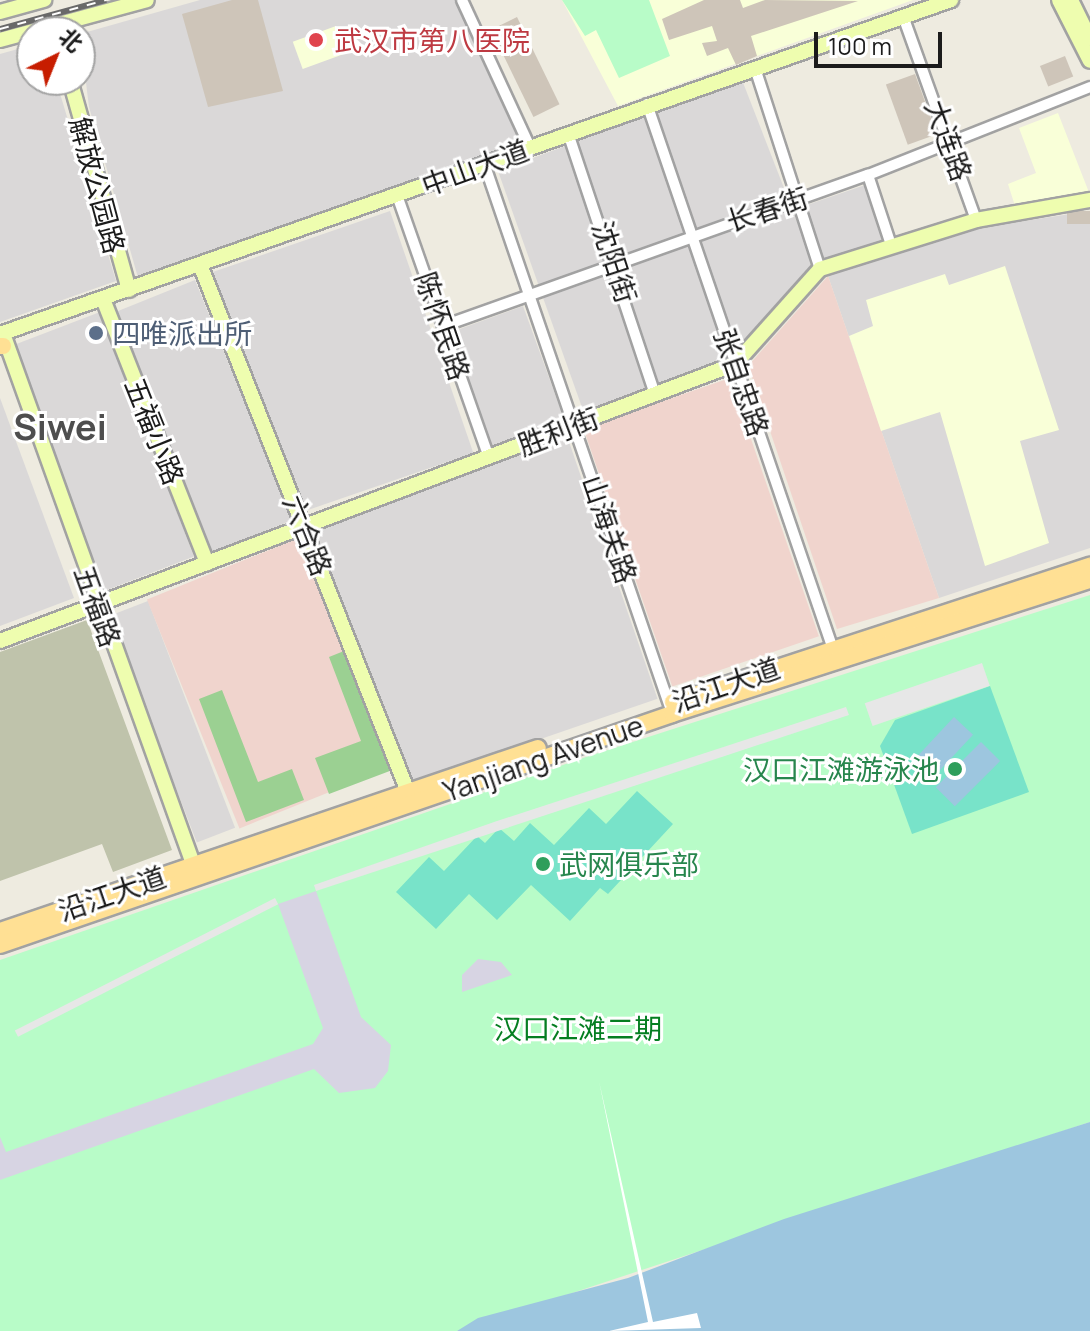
<!DOCTYPE html>
<html>
<head>
<meta charset="utf-8">
<style>
  body { margin:0 }
  #map { position:relative; width:1090px; height:1331px; overflow:hidden; background:#eeebe0; font-family:Manrope,"Noto Sans SC",sans-serif }
  div>[style] { position:absolute }
  [style*='--x'] { left:calc(var(--x)*1px); top:calc(var(--y)*1px); width:calc(var(--w)*1px); rotate:calc(var(--a)*1deg) }
  .residential>* { inset:0; background:#dad8d8; transform-origin:0 0 }
  .commercial>* { inset:0; background:#f0d4cd; transform-origin:0 0 }
  .education>* { inset:0; background:#f9ffd8; transform-origin:0 0 }
  .construction>* { inset:0; background:#bfc3ab }
  .forest>* { inset:0; background:#9bd092 }
  .park>* { inset:0; background:#b8fcc8 }
  .pitch>* { inset:0; background:#78e3c9 }
  .parking>* { inset:0; background:#e7e7e7; transform-origin:0 0 }
  .plaza>* { inset:0; background:#d7d4e3 }
  .water>* { inset:0; background:#9dc6df; transform-origin:0 0 }
  .pier>* { inset:0; background:#fff }
  .building>* { inset:0; background:#cec5b9; transform-origin:0 0 }
  .roads { filter:drop-shadow(2px 0 #a2a2a2) drop-shadow(-2px 0 #a2a2a2) drop-shadow(0 2px #a2a2a2) drop-shadow(0 -2px #a2a2a2) }
  .street>* { height:10px; margin:-5px; padding:0 5px; transform-origin:5px; border-radius:5px; background:#fff }
  .secondary>* { height:14px; margin:-7px; padding:0 7px; transform-origin:7px; border-radius:7px; background:#eefdaf }
  .primary>* { height:16px; margin:-8px; padding:0 8px; transform-origin:8px; border-radius:8px; background:#ffe094 }
  .rail>* { height:6px; margin-top:-3px; transform-origin:0; background:repeating-linear-gradient(90deg,#fff 0 9px,#696969 0 18px); box-sizing:border-box; border-block:2px solid #696969 }
  .dots>* { width:22px; height:22px; translate:-50% -50%; box-sizing:border-box; border:4px solid #fff; border-radius:50% }
  span { translate:-50% -50%; white-space:nowrap; text-align:center; line-height:1.15; -webkit-text-stroke:6px #fff; paint-order:stroke }
  .health-label { font-size:28px; color:#be3a42 }
  .left { translate:0 -50%; text-align:left }
  .street-label { font-size:28px; color:#1b1b1b }
  .service-label { font-size:28px; color:#4e5e75 }
  .leisure-label { font-size:28px; color:#27864d }
  .right { translate:-100% -50%; text-align:right }
  .park-label { font-size:28px; color:#057e21 }
  .district-label { font-size:36px; color:#4e4e4e; font-weight:700 }
  .north { position:absolute; left:16px; top:16px; width:80px; height:80px; box-sizing:border-box; background:#fff; border:2px solid #a4a4a4; border-radius:50%; rotate:43deg; font-size:22px; font-weight:700; line-height:32px; text-align:center; color:#1b1b1b }
  .north::after { content:''; display:block; margin:auto; width:28px; height:36px; background:#c71d00; clip-path:polygon(50% 0,100% 100%,50% 72%,0 100%) }
  .scale { position:absolute; left:814px; top:32px; width:128px; height:36px; box-sizing:border-box; border:4px solid #1b1b1b; border-top:0; padding-left:10px; font-size:24px; line-height:28px; white-space:nowrap; color:#1b1b1b; -webkit-text-stroke:6px #fff; paint-order:stroke }
</style>
</head>
<body>
<div id="map">
  <div class="residential">
    <i style="clip-path:polygon(200px 0,455px 0,520px 142px,139px 281px,89px 107px,80px 34px)"></i>
    <i style="clip-path:polygon(32px 45px,32px 80px,56px 80px,116px 281px,0 322px,0 54px)"></i>
    <i style="clip-path:polygon(742px 80px,814px 265px,727px 361px,584px 413px,498px 171px)"></i>
    <i style="left:865px;top:185px;width:57px;height:63px;rotate:71deg"></i>
    <i style="left:390px;top:211px;width:256px;height:189px;rotate:71deg"></i>
    <i style="clip-path:polygon(1090px 211px,1090px 548px,939px 598px,828px 276px,985px 227px)"></i>
    <i style="left:195px;top:280px;width:259px;height:87px;rotate:68deg"></i>
    <i style="left:523px;top:306px;width:122px;height:77px;rotate:70deg"></i>
    <i style="left:100px;top:312px;width:262px;height:100px;rotate:69deg"></i>
    <i style="clip-path:polygon(0 398px,74px 598px,0 626px)"></i>
    <i style="left:567px;top:436px;width:278px;height:271px;rotate:71deg"></i>
    <i style="left:148px;top:601px;width:243px;height:41px;rotate:69deg"></i>
  </div>
  <div class="commercial">
    <i style="clip-path:polygon(828px 276px,939px 598px,837px 629px,748px 366px)"></i>
    <i style="left:730px;top:378px;width:273px;height:155px;rotate:71deg"></i>
    <i style="left:299px;top:538px;width:247px;height:164px;rotate:68deg"></i>
  </div>
  <div class="education">
    <i style="clip-path:polygon(562px 0,913px 0,618px 106px)"></i>
    <i style="left:336px;top:26px;width:29px;height:46px;rotate:70deg"></i>
    <i style="clip-path:polygon(1058px 113px,1090px 195px,1015px 206px,1008px 184px,1036px 173px,1019px 128px)"></i>
    <i style="clip-path:polygon(1005px 266px,1059px 430px,1020px 441px,1049px 543px,985px 566px,940px 412px,881px 431px,849px 336px,873px 326px,866px 300px,945px 274px,949px 285px)"></i>
  </div>
  <div class="construction">
    <i style="clip-path:polygon(87px 620px,172px 850px,113px 872px,102px 844px,0 881px,0 652px)"></i>
  </div>
  <div class="forest">
    <i style="clip-path:polygon(349px 649px,395px 769px,329px 794px,315px 758px,361px 741px,329px 657px)"></i>
    <i style="clip-path:polygon(222px 690px,258px 782px,292px 769px,304px 800px,246px 822px,199px 699px)"></i>
  </div>
  <div class="park">
    <i style="clip-path:polygon(562px 0,649px 0,670px 56px,619px 78px,596px 30px,585px 36px)"></i>
    <i style="clip-path:polygon(1090px 595px,1090px 1122px,457px 1331px,0 1331px,0 960px,586px 757px)"></i>
  </div>
  <div class="pitch">
    <i style="clip-path:polygon(990px 686px,1029px 792px,912px 834px,880px 746px,895px 720px)"></i>
    <i style="clip-path:polygon(637px 791px,673px 824px,608px 894px,600px 888px,570px 921px,531px 885px,497px 920px,469px 894px,436px 929px,396px 892px,429px 857px,444px 871px,477px 836px,485px 843px,499px 828px,514px 841px,530px 823px,554px 845px,589px 808px,606px 824px)"></i>
  </div>
  <div class="parking">
    <i style="left:982px;top:663px;width:24px;height:124px;rotate:71deg"></i>
    <i style="clip-path:polygon(846px 707px,849px 715px,316px 891px,314px 885px,497px 821px)"></i>
    <i style="left:275px;top:898px;width:7px;height:292px;rotate:63deg"></i>
  </div>
  <div class="plaza">
    <i style="clip-path:polygon(316px 891px,361px 1017px,391px 1045px,388px 1071px,375px 1088px,339px 1093px,314px 1069px,0 1180px,0 1137px,6px 1152px,313px 1044px,323px 1028px,278px 904px)"></i>
    <i style="clip-path:polygon(478px 959px,501px 962px,512px 975px,462px 992px,462px 975px)"></i>
  </div>
  <div class="water">
    <i style="left:954px;top:717px;width:26px;height:64px;rotate:43deg"></i>
    <i style="left:981px;top:742px;width:27px;height:64px;rotate:45deg"></i>
    <i style="clip-path:polygon(1090px 1122px,1090px 1331px,457px 1331px,478px 1318px,628px 1278px,784px 1219px)"></i>
  </div>
  <div class="pier">
    <i style="clip-path:polygon(599px 1081px,653px 1322px,697px 1313px,701px 1328px,609px 1331px,648px 1322px)"></i>
  </div>
  <div class="building">
    <i style="clip-path:polygon(232px 0,258px 0,283px 91px,208px 107px,182px 14px)"></i>
    <i style="clip-path:polygon(704px 0,740px 0,743px 8px,765px 0,858px 1px,751px 36px,757px 56px,736px 65px,728px 48px,707px 56px,702px 43px,717px 41px,712px 26px,669px 40px,662px 19px)"></i>
    <i style="left:517px;top:17px;width:97px;height:29px;rotate:64deg"></i>
    <i style="left:1065px;top:56px;width:22px;height:27px;rotate:68deg"></i>
    <i style="left:915px;top:74px;width:64px;height:31px;rotate:70deg"></i>
    <i style="left:1090px;top:211px;width:13px;height:23px;rotate:90deg"></i>
  </div>
  <div class="roads">
    <div class="street">
      <i style="--x:462;--y:0;--w:162;--a:65.2"></i>
      <i style="--x:903;--y:16;--w:217;--a:70.3"></i>
      <i style="--x:755;--y:68;--w:211;--a:72.1"></i>
      <i style="--x:647;--y:104;--w:582;--a:71.16"></i>
      <i style="--x:568;--y:133;--w:275;--a:71.6"></i>
      <i style="--x:484;--y:163;--w:578;--a:71.13"></i>
      <i style="--x:868;--y:175;--w:74;--a:71.8"></i>
      <i style="--x:397;--y:195;--w:278;--a:70.7"></i>
      <i style="--x:443;--y:326;--w:451;--a:-19.6"></i>
      <i style="--x:868;--y:175;--w:239;--a:-21.6"></i>
    </div>
    <div class="secondary">
      <i style="--x:1059;--y:0;--w:68;--a:63.1"></i>
      <i style="--x:1071;--y:0;--w:43;--a:64"></i>
      <i style="--x:0;--y:12;--w:46;--a:-15.3"></i>
      <i style="--x:0;--y:40;--w:152;--a:-15.2"></i>
      <i style="--x:70;--y:80;--w:218;--a:74.3"></i>
      <i style="--x:201;--y:267;--w:575;--a:68.48"></i>
      <i style="--x:103;--y:299;--w:284;--a:68.5"></i>
      <i style="--x:0;--y:334;--w:1008;--a:-19.35"></i>
      <i style="--x:5;--y:339;--w:569;--a:70.29"></i>
      <i style="--x:0;--y:641;--w:785;--a:-20.65"></i>
      <i style="--x:735;--y:364;--w:127;--a:-48.2"></i>
      <i style="--x:820;--y:269;--w:164;--a:-17.4"></i>
      <i style="--x:976;--y:220;--w:116;--a:-10"></i>
    </div>
    <div class="primary">
      <i style="--x:0;--y:346;--w:3;--a:0"></i>
      <i style="--x:673;--y:702;--w:439;--a:-18.1"></i>
      <i style="--x:0;--y:931;--w:568;--a:-18.79"></i>
      <i style="--x:0;--y:945;--w:711;--a:-18.97"></i>
      <i style="--x:672;--y:714;--w:439;--a:-17.8"></i>
    </div>
  </div>
  <div class="rail">
    <i style="--x:0;--y:29;--w:110;--a:-15.3"></i>
  </div>
  <div class="dots">
    <i style="left:316px;top:40px;background:#e0444e"></i>
    <i style="left:96px;top:333px;background:#5c6f8a"></i>
    <i style="left:955px;top:769px;background:#2e9e5b"></i>
    <i style="left:543px;top:864px;background:#2e9e5b"></i>
  </div>
  <div class="health-label">
    <span class="left" style="left:334px;top:40px">武汉市第八医院</span>
  </div>
  <div class="street-label">
    <span style="left:949px;top:140px;rotate:70deg">大连路</span>
    <span style="left:475px;top:167px;rotate:-20deg">中山大道</span>
    <span style="left:98px;top:185px;rotate:75deg">解放公园路</span>
    <span style="left:767px;top:209px;rotate:-18deg">长春街</span>
    <span style="left:615px;top:262px;rotate:72deg">沈阳街</span>
    <span style="left:443px;top:326px;rotate:71deg">陈怀民路</span>
    <span style="left:742px;top:382px;rotate:71deg">张自忠路</span>
    <span style="left:155px;top:431px;rotate:68deg">五福小路</span>
    <span style="left:558px;top:431px;rotate:-21deg">胜利街</span>
    <span style="left:610px;top:529px;rotate:71deg">山海关路</span>
    <span style="left:308px;top:535px;rotate:68deg">六合路</span>
    <span style="left:98px;top:606px;rotate:70deg">五福路</span>
    <span style="left:726px;top:684px;rotate:-19deg">沿江大道</span>
    <span style="left:543px;top:758px;rotate:-19deg">Yanjiang Avenue</span>
    <span style="left:112px;top:893px;rotate:-19deg">沿江大道</span>
  </div>
  <div class="service-label">
    <span class="left" style="left:112px;top:333px">四唯派出所</span>
  </div>
  <div class="leisure-label">
    <span class="right" style="left:939px;top:769px">汉口江滩游泳池</span>
    <span class="left" style="left:559px;top:864px">武网俱乐部</span>
  </div>
  <div class="park-label">
    <span style="left:578px;top:1028px">汉口江滩二期</span>
  </div>
  <div class="district-label">
    <span style="left:60px;top:427px">Siwei</span>
  </div>
  <div class="north">北</div>
  <div class="scale">100 m</div>
</div>
</body>
</html>
